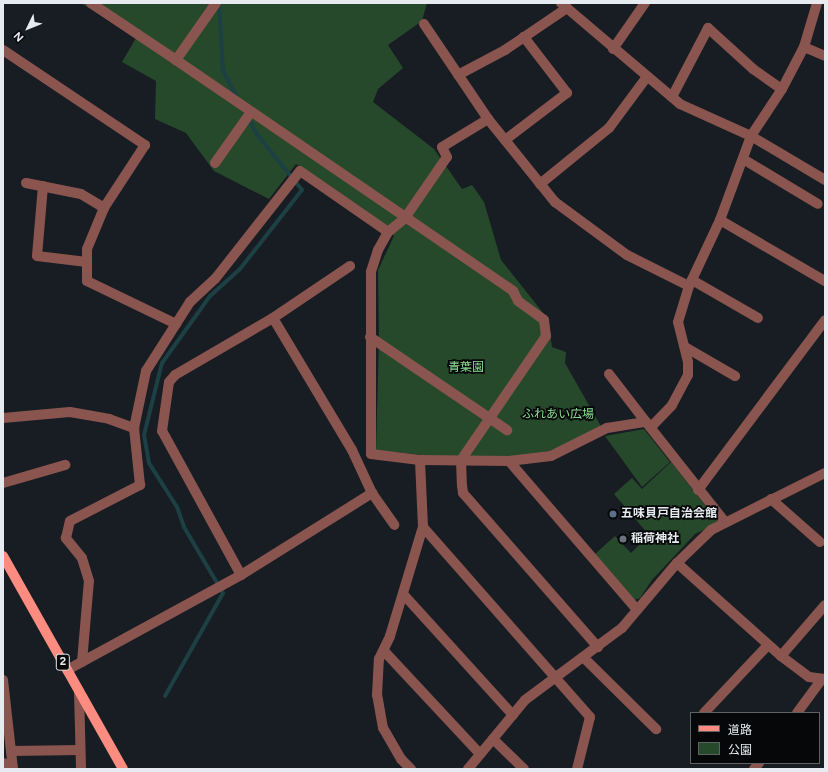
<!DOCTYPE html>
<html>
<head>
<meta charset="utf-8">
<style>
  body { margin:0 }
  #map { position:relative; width:828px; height:772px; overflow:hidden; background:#171d23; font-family:Figtree,"Noto Sans JP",sans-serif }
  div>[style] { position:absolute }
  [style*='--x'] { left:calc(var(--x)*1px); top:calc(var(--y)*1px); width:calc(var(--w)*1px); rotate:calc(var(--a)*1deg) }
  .green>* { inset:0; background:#27492b }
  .stream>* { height:4px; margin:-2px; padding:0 2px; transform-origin:2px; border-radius:2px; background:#1c4043 }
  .minor>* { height:10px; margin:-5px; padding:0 5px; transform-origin:5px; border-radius:5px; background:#8b554f }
  .major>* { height:10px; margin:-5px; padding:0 5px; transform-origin:5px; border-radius:5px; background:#fd8c80 }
  .dots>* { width:11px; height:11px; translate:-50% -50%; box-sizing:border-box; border:2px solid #050709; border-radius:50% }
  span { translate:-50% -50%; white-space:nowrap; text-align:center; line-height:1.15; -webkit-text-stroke:3.5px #050709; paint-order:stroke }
  .shield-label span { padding:1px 3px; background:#050709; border:1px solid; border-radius:3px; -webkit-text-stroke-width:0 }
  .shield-label { font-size:11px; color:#e7ebef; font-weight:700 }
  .park-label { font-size:12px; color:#8ade92 }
  .poi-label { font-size:12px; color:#e7ebef; font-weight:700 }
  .left { translate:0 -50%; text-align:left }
  .frame { position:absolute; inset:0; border:4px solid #e7ebef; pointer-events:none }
  .legend { position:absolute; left:690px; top:712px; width:130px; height:52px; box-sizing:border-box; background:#050709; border:1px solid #5f6265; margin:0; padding:5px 7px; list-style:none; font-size:12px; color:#e7ebef }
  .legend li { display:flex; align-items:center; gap:8px; height:20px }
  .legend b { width:20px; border:1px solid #5f6265 }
  .north { position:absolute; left:8px; top:8px; width:40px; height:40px; -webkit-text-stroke:3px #050709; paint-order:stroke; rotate:227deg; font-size:11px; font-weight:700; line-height:16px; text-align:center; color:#e7ebef }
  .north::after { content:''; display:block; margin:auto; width:14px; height:18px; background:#e7ebef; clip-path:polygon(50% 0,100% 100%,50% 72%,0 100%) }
</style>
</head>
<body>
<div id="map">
  <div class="green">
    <i style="clip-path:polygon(81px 3px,427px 3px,422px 21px,388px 45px,403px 68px,378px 89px,373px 102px,434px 149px,462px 189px,472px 185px,484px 202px,501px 260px,548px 319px,552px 347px,566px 352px,565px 363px,603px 430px,550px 451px,510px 457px,442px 457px,376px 450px,379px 341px,378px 270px,394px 236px,386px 227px,296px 164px,269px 199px,214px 171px,186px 133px,155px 119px,156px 81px,122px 62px,136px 38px)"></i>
    <i style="clip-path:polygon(644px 429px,670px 462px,642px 487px,605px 436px)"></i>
    <i style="clip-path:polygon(671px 462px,719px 523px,695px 534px,652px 580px,640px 598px,634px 600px,595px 554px,615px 536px,631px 553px,649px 535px,614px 494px,632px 478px,642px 489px)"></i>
  </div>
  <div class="stream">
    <i style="--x:219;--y:4;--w:67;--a:86.6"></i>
    <i style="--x:223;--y:71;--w:32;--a:62"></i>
    <i style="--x:165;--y:696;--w:118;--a:-60.6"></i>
    <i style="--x:223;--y:593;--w:77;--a:-120.6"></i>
    <i style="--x:184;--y:527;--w:21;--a:-109"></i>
    <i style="--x:177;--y:507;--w:52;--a:-122.5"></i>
    <i style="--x:149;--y:463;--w:28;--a:-100"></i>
    <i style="--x:144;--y:435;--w:74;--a:-76"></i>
    <i style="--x:162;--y:363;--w:82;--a:-54.4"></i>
    <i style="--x:210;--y:296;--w:40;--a:-42"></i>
    <i style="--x:240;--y:269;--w:100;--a:-51.9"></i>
    <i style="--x:302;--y:190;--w:73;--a:-128.9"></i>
    <i style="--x:256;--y:133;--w:18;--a:-117"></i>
  </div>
  <div class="minor">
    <i style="--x:91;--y:3;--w:102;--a:33.8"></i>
    <i style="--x:216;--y:3;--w:70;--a:125.1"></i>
    <i style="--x:176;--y:60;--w:409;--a:34.4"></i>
    <i style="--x:513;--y:291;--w:11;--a:63"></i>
    <i style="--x:518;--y:301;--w:32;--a:36"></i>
    <i style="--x:544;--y:320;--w:16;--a:83"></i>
    <i style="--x:546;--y:336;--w:150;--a:124.4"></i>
    <i style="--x:461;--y:460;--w:25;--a:88"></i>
    <i style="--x:462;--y:485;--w:8;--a:83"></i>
    <i style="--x:463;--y:493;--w:205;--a:48.8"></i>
    <i style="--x:561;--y:3;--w:156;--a:40.3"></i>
    <i style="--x:680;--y:104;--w:78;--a:24.3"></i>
    <i style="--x:751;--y:136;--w:86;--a:30.7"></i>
    <i style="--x:424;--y:24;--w:115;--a:56"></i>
    <i style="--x:488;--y:119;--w:107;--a:51.1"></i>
    <i style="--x:555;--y:202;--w:89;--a:36.4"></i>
    <i style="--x:627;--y:255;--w:69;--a:26.6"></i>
    <i style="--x:804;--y:47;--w:23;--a:23"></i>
    <i style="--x:613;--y:49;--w:56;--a:-55.2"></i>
    <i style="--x:3;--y:50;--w:171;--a:33.8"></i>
    <i style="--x:145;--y:145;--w:75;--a:123.1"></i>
    <i style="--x:104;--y:208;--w:44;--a:112.5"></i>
    <i style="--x:87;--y:249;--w:32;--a:90"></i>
    <i style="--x:87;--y:281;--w:99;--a:25.8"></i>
    <i style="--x:458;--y:75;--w:53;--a:-28"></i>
    <i style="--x:505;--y:50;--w:75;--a:-34.1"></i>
    <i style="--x:672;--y:97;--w:78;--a:-62.4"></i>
    <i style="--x:708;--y:28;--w:61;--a:42.3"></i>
    <i style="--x:753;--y:69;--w:35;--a:35"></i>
    <i style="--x:505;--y:140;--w:78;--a:-37.2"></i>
    <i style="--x:567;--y:93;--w:71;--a:-127.5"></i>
    <i style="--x:743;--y:159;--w:87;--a:31"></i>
    <i style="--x:215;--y:163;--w:62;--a:-54.8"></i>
    <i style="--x:26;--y:183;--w:56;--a:11.3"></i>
    <i style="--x:81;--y:194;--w:27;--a:31"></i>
    <i style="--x:540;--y:184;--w:89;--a:-39.1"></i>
    <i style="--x:609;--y:128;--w:62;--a:-53.5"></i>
    <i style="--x:43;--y:186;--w:70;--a:94.9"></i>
    <i style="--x:37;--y:256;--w:50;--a:6.8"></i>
    <i style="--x:720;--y:220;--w:121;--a:30.2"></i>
    <i style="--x:388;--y:232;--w:22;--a:-39"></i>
    <i style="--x:405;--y:218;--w:74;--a:-55.5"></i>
    <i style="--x:447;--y:157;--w:11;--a:-117"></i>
    <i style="--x:442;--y:147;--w:54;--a:-31.3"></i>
    <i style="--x:692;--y:280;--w:76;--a:29.9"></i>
    <i style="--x:273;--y:318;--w:154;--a:59.1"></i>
    <i style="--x:352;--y:450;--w:47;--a:65.1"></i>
    <i style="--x:372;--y:493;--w:39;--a:55"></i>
    <i style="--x:370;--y:337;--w:166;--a:34.2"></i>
    <i style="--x:685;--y:347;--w:58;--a:30.1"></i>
    <i style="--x:609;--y:374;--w:61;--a:52.4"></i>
    <i style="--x:3;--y:418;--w:67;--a:-5.1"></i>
    <i style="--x:70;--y:412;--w:40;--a:10"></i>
    <i style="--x:109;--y:419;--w:27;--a:20"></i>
    <i style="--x:651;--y:427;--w:30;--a:-46"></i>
    <i style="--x:672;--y:405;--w:34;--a:-62"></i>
    <i style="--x:688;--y:375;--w:13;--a:-90"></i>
    <i style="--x:688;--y:362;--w:41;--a:-104"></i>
    <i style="--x:678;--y:322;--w:38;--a:-73"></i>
    <i style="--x:689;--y:286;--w:73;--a:-64.8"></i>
    <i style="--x:720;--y:220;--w:90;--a:-69.7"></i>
    <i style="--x:751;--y:136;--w:56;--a:-56.6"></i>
    <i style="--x:782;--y:89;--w:47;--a:-62.4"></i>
    <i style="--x:804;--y:47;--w:46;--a:-73.5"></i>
    <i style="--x:509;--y:461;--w:196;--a:49.3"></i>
    <i style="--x:3;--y:483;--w:65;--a:-16.2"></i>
    <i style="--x:698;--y:490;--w:212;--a:-53.2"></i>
    <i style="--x:771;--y:499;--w:65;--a:41.3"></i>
    <i style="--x:423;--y:527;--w:253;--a:48.7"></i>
    <i style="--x:590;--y:717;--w:54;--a:104"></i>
    <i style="--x:677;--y:563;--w:140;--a:41.8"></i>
    <i style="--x:781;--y:656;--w:35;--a:37"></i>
    <i style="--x:809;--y:677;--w:16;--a:7"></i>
    <i style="--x:241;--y:575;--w:164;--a:-118.7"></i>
    <i style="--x:162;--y:431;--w:49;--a:-81.9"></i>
    <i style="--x:169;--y:382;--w:9;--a:-49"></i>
    <i style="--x:175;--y:375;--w:113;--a:-30.2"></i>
    <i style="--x:273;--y:318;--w:93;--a:-34"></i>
    <i style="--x:404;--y:595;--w:162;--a:47.8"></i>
    <i style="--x:384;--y:651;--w:141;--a:47"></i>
    <i style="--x:781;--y:656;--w:67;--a:-49.2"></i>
    <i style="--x:583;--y:657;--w:103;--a:44.6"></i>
    <i style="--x:82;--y:662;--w:81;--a:-85.1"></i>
    <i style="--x:89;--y:581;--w:24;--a:-107"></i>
    <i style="--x:82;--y:558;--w:26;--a:-129"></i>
    <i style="--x:66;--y:538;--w:17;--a:-77"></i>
    <i style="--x:70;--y:521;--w:79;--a:-27.2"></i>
    <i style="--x:140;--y:485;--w:57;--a:-96"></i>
    <i style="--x:134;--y:428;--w:58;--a:-78.1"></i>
    <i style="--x:146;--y:371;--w:82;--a:-57.5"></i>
    <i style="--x:190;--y:302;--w:34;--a:-43"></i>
    <i style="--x:215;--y:279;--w:137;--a:-51.8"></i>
    <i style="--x:300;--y:171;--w:107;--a:34.7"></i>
    <i style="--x:388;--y:232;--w:21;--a:119"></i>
    <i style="--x:378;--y:250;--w:23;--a:108"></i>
    <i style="--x:371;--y:272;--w:182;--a:90"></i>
    <i style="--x:371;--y:454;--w:49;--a:7"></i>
    <i style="--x:67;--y:670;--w:198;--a:-28.6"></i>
    <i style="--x:241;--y:575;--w:155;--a:-32"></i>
    <i style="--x:3;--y:680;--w:90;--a:83.6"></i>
    <i style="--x:79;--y:691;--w:78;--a:88.5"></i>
    <i style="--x:704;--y:713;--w:93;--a:-46.7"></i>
    <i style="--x:797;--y:713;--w:42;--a:-53.7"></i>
    <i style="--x:493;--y:739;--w:43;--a:44.1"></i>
    <i style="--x:11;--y:751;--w:69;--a:-0.8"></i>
    <i style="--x:3;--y:763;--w:10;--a:17"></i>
    <i style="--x:411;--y:769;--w:14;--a:-135"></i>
    <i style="--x:401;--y:759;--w:36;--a:-120"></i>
    <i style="--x:383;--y:728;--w:34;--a:-100"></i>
    <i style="--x:377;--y:695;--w:36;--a:-87"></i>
    <i style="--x:379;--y:659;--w:25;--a:-64"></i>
    <i style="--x:390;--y:636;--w:114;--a:-73.2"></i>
    <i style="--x:423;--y:527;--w:67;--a:-92.6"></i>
    <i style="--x:420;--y:460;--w:89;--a:0.6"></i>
    <i style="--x:509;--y:461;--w:42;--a:-6.8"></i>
    <i style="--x:551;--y:456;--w:63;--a:-26.6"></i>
    <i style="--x:607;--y:428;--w:39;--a:-9"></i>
    <i style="--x:646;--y:422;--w:127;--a:51.7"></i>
    <i style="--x:468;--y:769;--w:89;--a:-50.4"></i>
    <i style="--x:525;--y:700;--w:121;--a:-36.6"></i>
    <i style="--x:622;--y:628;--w:85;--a:-49.8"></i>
    <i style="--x:677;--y:563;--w:47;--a:-44.1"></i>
    <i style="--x:711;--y:530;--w:127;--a:-26.6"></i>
    <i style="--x:754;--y:769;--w:8;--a:-50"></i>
  </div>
  <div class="major">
    <i style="--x:3;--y:556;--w:244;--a:60.6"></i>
  </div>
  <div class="dots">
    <i style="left:613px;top:514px;background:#5c6f8a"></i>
    <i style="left:623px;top:539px;background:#6b7280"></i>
  </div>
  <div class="shield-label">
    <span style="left:63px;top:662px">2</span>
  </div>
  <div class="park-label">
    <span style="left:466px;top:368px">青葉園</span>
    <span style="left:558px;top:415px">ふれあい広場</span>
  </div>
  <div class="poi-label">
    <span class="left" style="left:621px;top:514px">五味貝戸自治会館</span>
    <span class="left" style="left:631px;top:539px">稲荷神社</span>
  </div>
  <div class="frame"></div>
  <ul class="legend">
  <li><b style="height:5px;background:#fd8c80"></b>道路</li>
  <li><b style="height:11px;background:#27492b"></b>公園</li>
  </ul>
  <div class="north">N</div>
</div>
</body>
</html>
